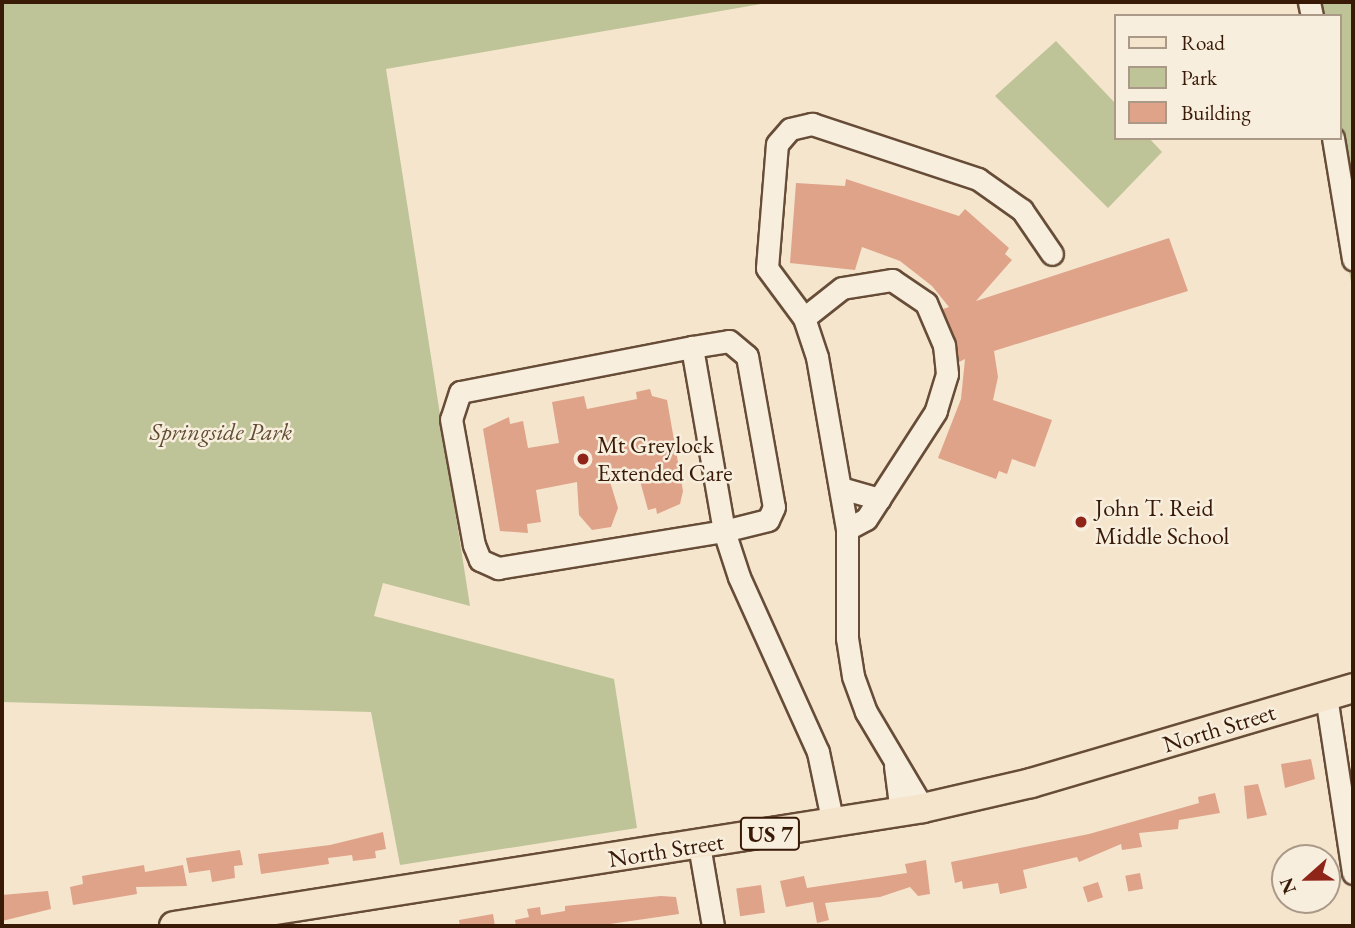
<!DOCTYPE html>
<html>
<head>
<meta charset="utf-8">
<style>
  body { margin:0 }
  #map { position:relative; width:1355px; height:928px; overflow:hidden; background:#f5e5cd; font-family:"EB Garamond",serif }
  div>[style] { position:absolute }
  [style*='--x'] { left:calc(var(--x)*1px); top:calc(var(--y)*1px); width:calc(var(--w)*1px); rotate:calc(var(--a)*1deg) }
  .green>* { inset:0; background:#bec497 }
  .building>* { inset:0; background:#dea389; transform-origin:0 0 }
  .roads { filter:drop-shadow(2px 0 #674d38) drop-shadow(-2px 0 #674d38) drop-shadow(0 2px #674d38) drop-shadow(0 -2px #674d38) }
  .minor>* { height:21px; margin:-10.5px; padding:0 10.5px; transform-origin:10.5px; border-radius:10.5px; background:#f8eede }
  .major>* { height:28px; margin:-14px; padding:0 14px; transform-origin:14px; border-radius:14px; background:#f5e5cd }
  .dots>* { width:19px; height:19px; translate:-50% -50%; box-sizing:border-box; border:4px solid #f8eede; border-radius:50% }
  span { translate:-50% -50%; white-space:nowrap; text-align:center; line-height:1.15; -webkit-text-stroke:5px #f8eede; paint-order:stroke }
  .shield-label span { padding:2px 5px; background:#f8eede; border:2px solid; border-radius:5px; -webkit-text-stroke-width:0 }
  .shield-label { font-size:23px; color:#381a06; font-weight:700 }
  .park-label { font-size:24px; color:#604d32; font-style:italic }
  .poi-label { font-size:24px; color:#381a06 }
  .left { translate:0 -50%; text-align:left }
  .street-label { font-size:24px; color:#381a06 }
  .frame { position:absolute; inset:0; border:4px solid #381a06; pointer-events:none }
  .legend { position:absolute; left:1114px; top:14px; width:228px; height:126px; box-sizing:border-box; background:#f8eede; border:2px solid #ab9988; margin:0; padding:9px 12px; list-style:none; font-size:21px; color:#381a06 }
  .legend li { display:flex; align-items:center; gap:14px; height:35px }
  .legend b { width:35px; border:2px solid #ab9988 }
  .north { position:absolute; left:1271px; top:844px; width:70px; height:70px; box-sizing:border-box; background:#f8eede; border:2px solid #ab9988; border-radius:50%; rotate:249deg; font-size:19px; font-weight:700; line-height:28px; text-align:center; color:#381a06 }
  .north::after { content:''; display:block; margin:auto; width:24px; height:32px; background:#8f2418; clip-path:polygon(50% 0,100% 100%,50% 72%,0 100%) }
</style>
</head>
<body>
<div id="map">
  <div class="green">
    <i style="clip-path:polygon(2px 2px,772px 2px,386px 69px,470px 606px,383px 583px,374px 616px,614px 679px,637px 828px,400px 865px,371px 712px,2px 702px)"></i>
    <i style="clip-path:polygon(1296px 2px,1353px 2px,1353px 292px,1323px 138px,1339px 138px,1339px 16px,1299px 16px)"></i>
    <i style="clip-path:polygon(1056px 41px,1115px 103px,1115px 138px,1149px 138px,1162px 152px,1108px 208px,995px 96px)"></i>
  </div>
  <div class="building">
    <i style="clip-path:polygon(846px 179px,959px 216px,965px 209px,1009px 248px,1005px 254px,1012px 260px,976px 301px,1169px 238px,1188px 291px,994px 351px,998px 377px,993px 400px,1052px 420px,1035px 467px,1012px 459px,1007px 474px,999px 471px,996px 479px,938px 458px,961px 399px,965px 359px,959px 362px,943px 309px,949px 307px,932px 286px,900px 261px,862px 247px,855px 270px,790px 263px,796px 183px,845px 186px)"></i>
    <i style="clip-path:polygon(650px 389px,652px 396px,667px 400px,683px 491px,680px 504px,657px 514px,656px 508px,648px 510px,637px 470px,608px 475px,618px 508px,611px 527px,592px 530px,579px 515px,577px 482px,536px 490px,541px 522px,527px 524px,528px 533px,500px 531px,483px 429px,509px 417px,510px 424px,523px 421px,528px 448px,559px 443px,552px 402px,584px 396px,587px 409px,637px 399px,636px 392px)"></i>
    <i style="clip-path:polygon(1311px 759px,1315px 779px,1285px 788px,1281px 764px)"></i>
    <i style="clip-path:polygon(1258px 784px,1267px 815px,1247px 819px,1244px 786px)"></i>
    <i style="clip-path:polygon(1215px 793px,1220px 813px,1179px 820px,1178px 829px,1139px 833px,1142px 847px,1122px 850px,1121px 844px,1079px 862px,1077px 857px,1023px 870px,1027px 888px,1000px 894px,998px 883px,963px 889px,962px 881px,955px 883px,951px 862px,1089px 834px,1199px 803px,1198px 797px)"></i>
    <i style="clip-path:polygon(383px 832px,386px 849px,375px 851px,376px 858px,353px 861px,352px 855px,328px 858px,329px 864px,261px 874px,258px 854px,330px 845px)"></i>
    <i style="clip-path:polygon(240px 850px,243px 865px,234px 866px,235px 878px,212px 882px,210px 870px,189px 873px,186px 858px)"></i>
    <i style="clip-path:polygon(926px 860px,930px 894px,918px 896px,910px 887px,880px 897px,825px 903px,829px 920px,817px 923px,813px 902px,786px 907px,780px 881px,804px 876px,807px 888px,907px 873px,905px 864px)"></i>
    <i style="clip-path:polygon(144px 865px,145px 872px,183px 865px,187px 886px,136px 887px,137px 894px,73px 905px,70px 887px,83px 884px,82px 876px)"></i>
    <i style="left:1140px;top:873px;width:16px;height:15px;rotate:79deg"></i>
    <i style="left:1098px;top:882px;width:16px;height:16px;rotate:72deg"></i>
    <i style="left:761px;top:885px;width:28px;height:25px;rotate:82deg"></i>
    <i style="clip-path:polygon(48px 891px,51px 909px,2px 921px,2px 895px)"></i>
    <i style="clip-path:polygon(661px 896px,676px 897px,679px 914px,596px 926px,516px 926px,515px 920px,529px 917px,527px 909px,540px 907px,541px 915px,565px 911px,565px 906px)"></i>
    <i style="clip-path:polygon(493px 914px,495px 926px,460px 926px,459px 920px)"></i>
  </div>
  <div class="roads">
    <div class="minor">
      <i style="--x:1309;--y:2;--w:14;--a:78"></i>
      <i style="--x:1333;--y:138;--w:123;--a:80.6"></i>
      <i style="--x:804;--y:318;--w:48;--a:-38.3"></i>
      <i style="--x:842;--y:288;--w:51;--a:-9.1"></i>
      <i style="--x:892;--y:280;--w:41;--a:34.1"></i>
      <i style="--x:926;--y:303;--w:46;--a:66.8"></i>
      <i style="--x:944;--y:345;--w:29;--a:84"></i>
      <i style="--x:947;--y:374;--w:39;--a:107"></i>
      <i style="--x:936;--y:411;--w:129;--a:122.9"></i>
      <i style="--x:866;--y:519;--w:21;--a:152"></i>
      <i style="--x:692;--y:347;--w:37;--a:-9"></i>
      <i style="--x:729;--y:341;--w:23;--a:40"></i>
      <i style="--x:747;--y:356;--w:153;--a:79.9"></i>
      <i style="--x:774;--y:507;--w:14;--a:115"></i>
      <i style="--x:768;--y:520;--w:45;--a:166"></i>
      <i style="--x:724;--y:531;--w:187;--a:-99.9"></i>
      <i style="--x:692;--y:347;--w:236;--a:169"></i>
      <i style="--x:460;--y:392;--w:28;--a:108"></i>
      <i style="--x:451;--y:419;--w:128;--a:79.7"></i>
      <i style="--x:474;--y:545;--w:16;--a:68"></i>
      <i style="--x:480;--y:560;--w:20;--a:24"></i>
      <i style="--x:498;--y:568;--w:229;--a:-9.3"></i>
      <i style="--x:724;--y:531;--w:48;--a:71.9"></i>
      <i style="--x:739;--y:577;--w:192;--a:65.7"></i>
      <i style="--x:818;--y:752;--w:74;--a:78.2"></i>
      <i style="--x:841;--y:488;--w:40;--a:16"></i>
      <i style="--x:1326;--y:696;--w:179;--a:81.3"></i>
      <i style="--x:895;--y:766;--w:46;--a:82.6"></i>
      <i style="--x:923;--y:808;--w:112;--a:-120.7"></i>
      <i style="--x:866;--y:712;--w:38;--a:-110"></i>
      <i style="--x:853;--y:676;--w:38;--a:-99"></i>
      <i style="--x:847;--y:638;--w:109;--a:-90"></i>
      <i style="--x:847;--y:529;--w:175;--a:-99.9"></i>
      <i style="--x:817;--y:357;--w:41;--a:-108.4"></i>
      <i style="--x:804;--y:318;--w:62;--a:-126.5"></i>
      <i style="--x:767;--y:268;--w:124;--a:-85.4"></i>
      <i style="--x:777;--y:144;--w:20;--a:-49"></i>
      <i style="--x:790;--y:129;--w:23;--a:-13"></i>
      <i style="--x:812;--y:124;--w:175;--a:18.3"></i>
      <i style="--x:978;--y:179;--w:54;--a:35.2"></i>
      <i style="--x:1022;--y:210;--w:53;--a:55.7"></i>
      <i style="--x:699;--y:845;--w:82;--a:80.2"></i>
    </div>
    <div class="major">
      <i style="--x:174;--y:926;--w:758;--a:-8.95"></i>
      <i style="--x:923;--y:808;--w:111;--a:-13"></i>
      <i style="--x:1031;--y:783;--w:336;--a:-16.4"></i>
    </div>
  </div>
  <div class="dots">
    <i style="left:583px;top:459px;background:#8f2418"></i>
    <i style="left:1081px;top:522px;background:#8f2418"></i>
  </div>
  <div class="shield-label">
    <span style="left:770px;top:834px">US 7</span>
  </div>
  <div class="park-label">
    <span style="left:221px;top:432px">Springside Park</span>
  </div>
  <div class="poi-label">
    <span class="left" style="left:597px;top:459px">Mt Greylock<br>Extended Care</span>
    <span class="left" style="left:1095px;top:522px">John T. Reid<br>Middle School</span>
  </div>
  <div class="street-label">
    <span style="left:1219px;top:728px;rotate:-17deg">North Street</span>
    <span style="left:666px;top:850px;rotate:-9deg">North Street</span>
  </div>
  <div class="frame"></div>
  <ul class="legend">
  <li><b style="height:9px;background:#f5e5cd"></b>Road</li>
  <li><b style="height:19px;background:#bec497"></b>Park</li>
  <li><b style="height:19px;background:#dea389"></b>Building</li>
  </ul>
  <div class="north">N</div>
</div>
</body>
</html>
